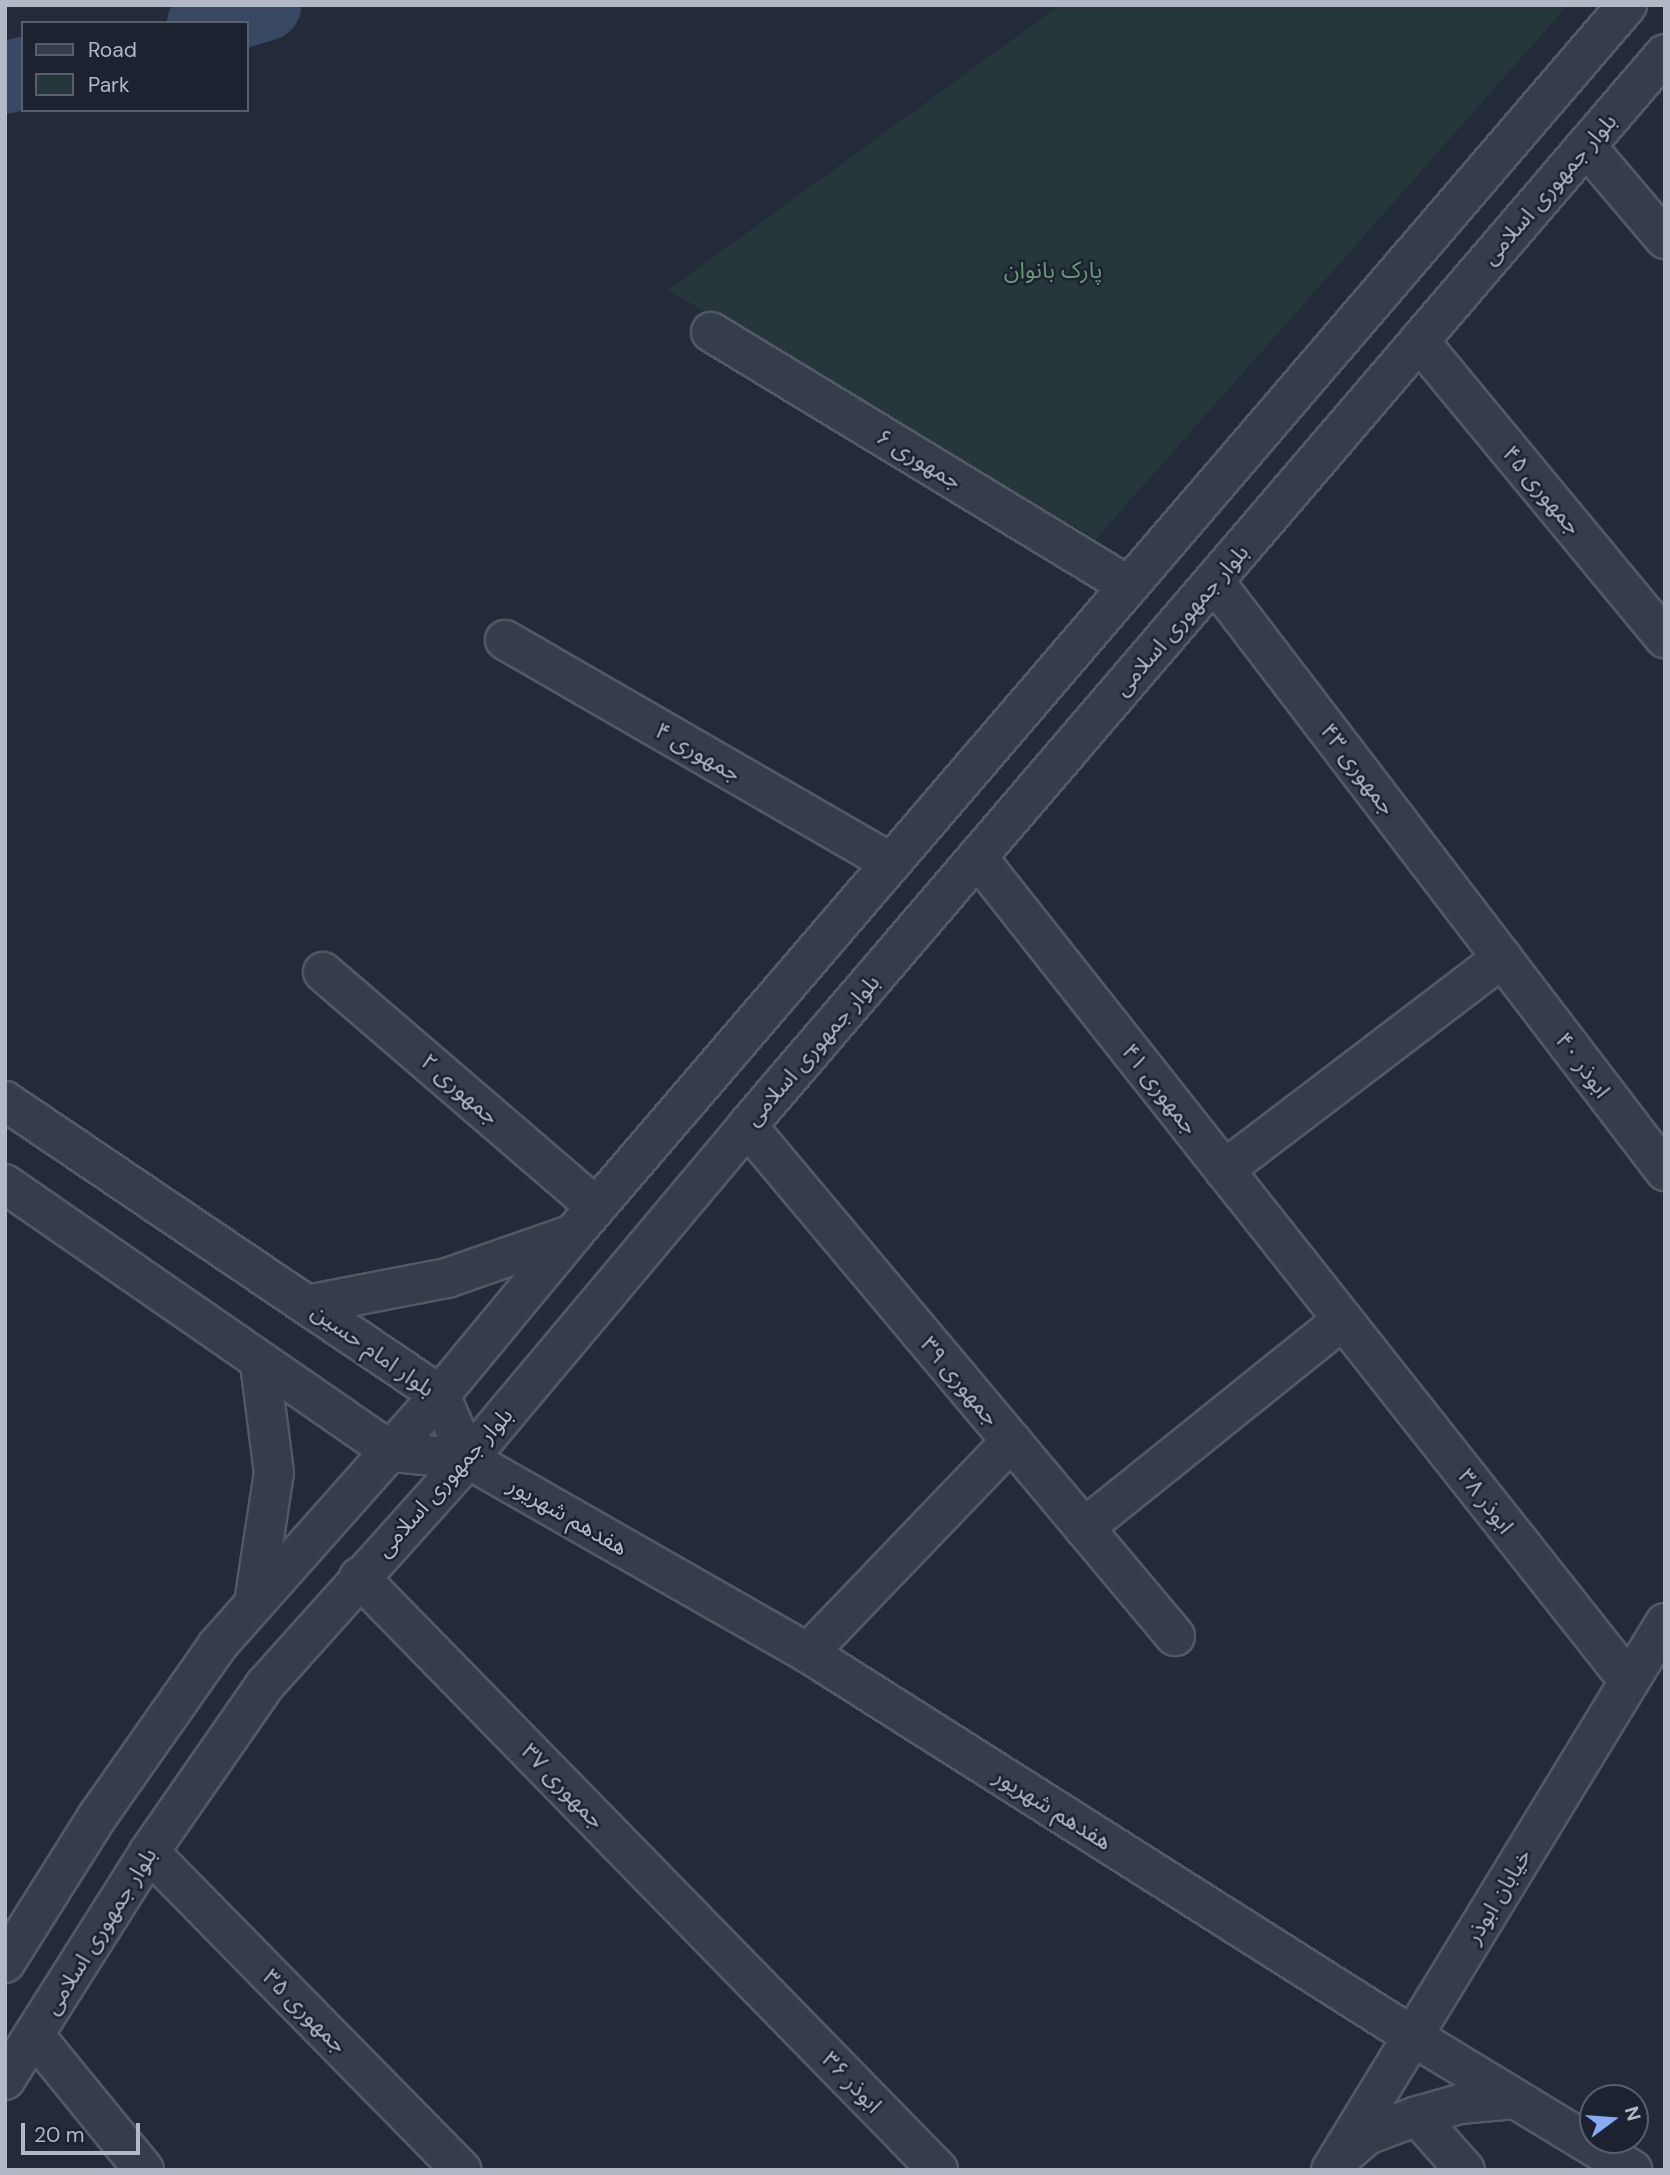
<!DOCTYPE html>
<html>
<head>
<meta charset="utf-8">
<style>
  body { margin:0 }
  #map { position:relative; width:1670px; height:2175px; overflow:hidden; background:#232b3a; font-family:"DM Sans","Noto Sans Arabic",sans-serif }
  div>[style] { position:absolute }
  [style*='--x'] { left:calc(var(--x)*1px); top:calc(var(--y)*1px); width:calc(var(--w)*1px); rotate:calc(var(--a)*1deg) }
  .green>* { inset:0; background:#25373b }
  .river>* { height:72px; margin:-36px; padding:0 36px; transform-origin:36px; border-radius:36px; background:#384863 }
  .roads { filter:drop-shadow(2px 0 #525865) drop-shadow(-2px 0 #525865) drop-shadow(0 2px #525865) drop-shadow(0 -2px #525865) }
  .minor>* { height:38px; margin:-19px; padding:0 19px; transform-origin:19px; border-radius:19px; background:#363d4a }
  span { translate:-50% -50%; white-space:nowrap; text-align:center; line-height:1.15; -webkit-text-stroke:5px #1c222f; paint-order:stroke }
  .street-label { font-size:23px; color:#b2b8c6 }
  .park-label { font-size:23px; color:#699777 }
  .frame { position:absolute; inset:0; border:7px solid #b2b8c6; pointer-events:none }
  .legend { position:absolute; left:21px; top:21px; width:228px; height:91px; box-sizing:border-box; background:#1c222f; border:2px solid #585e6b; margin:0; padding:9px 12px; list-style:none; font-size:21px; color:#b2b8c6 }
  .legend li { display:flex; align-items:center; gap:14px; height:35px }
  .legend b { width:35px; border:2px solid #585e6b }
  .north { position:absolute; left:1579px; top:2084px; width:70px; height:70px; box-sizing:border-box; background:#1c222f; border:2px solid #585e6b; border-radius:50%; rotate:74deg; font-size:19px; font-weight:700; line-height:28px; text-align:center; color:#b2b8c6 }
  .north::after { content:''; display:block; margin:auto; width:24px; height:32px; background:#88abf5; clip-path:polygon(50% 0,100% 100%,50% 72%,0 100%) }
  .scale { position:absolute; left:21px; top:2123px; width:119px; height:32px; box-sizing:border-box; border:4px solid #b2b8c6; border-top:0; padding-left:9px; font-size:21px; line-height:24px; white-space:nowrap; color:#b2b8c6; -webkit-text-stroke:5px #1c222f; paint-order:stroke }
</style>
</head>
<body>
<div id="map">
  <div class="green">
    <i style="clip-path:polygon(1060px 5px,1568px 5px,1096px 539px,668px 290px)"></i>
  </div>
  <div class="river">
    <i style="--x:203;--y:23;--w:65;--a:-16.2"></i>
    <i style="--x:5;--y:78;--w:19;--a:-16"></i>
  </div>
  <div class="roads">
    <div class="minor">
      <i style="--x:1586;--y:146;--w:122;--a:49.7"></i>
      <i style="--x:711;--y:332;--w:488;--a:31.3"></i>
      <i style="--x:1419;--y:341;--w:386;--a:50.4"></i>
      <i style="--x:1214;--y:581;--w:743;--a:52.61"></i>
      <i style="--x:505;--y:640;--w:446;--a:30"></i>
      <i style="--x:977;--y:857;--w:1051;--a:51.65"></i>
      <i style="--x:323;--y:972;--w:360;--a:40.7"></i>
      <i style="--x:5;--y:1101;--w:525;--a:34.05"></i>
      <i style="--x:440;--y:1395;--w:70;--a:66.4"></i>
      <i style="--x:747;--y:1126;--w:666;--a:50"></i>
      <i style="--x:1224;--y:1170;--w:350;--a:-37.3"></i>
      <i style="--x:5;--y:1184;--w:471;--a:34.7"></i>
      <i style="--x:392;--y:1452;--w:76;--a:5.3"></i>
      <i style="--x:468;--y:1459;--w:391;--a:29.7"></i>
      <i style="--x:808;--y:1653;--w:715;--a:32.38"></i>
      <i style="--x:1412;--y:2036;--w:258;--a:31.3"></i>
      <i style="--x:307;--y:1305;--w:143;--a:-10.9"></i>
      <i style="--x:447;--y:1278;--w:133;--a:-19.2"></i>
      <i style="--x:1084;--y:1528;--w:332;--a:-38.8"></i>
      <i style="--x:359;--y:1577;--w:829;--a:45.68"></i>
      <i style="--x:254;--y:1603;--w:132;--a:-81.3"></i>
      <i style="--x:274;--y:1473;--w:111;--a:-97.3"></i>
      <i style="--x:808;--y:1653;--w:294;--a:-46.2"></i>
      <i style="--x:149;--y:1852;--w:446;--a:45.5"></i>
      <i style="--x:5;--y:1963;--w:173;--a:-57.8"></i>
      <i style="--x:97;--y:1817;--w:209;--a:-54.9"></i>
      <i style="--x:217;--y:1646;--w:336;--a:-48.4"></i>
      <i style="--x:440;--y:1395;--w:209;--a:-50.4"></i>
      <i style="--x:573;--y:1234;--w:1619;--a:-49.38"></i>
      <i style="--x:34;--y:2035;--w:174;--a:50.8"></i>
      <i style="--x:5;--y:2080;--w:270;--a:-57.7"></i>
      <i style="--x:149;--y:1852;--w:203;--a:-55.2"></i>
      <i style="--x:265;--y:1685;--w:304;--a:-48.1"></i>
      <i style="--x:468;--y:1459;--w:434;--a:-50"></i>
      <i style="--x:747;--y:1126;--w:1411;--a:-49.43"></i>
      <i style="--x:1417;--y:2116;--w:72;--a:48.4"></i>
      <i style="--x:1345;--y:2154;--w:29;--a:-41"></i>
      <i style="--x:1367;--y:2135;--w:53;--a:-20.8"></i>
      <i style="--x:1417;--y:2116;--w:45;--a:-15.6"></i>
      <i style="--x:1460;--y:2104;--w:55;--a:-5.2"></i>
      <i style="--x:1331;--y:2170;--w:641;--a:-58.59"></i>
    </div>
  </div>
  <div class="street-label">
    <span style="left:1549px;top:189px;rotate:-49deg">بلوار جمهوری اسلامی</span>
    <span style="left:919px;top:459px;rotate:31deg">جمهوری ۶</span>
    <span style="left:1542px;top:490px;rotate:50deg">جمهوری ۴۵</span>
    <span style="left:1181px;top:620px;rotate:-49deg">بلوار جمهوری اسلامی</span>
    <span style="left:698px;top:752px;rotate:30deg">جمهوری ۴</span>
    <span style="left:1358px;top:769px;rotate:53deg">جمهوری ۴۳</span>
    <span style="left:812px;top:1050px;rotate:-49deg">بلوار جمهوری اسلامی</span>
    <span style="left:1583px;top:1065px;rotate:53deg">ابوذر ۴۰</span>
    <span style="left:460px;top:1089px;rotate:41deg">جمهوری ۲</span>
    <span style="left:1160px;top:1089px;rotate:52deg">جمهوری ۴۱</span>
    <span style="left:373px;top:1350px;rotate:35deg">بلوار امام حسین</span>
    <span style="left:960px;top:1381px;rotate:50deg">جمهوری ۳۹</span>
    <span style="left:444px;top:1482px;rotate:-48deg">بلوار جمهوری اسلامی</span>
    <span style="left:1486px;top:1501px;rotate:52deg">ابوذر ۳۸</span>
    <span style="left:568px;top:1516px;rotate:30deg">هفدهم شهریور</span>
    <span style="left:563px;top:1786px;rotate:46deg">جمهوری ۳۷</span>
    <span style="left:1053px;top:1809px;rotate:32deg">هفدهم شهریور</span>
    <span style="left:1498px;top:1896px;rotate:-59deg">خیابان ابوذر</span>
    <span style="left:100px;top:1931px;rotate:-58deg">بلوار جمهوری اسلامی</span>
    <span style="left:305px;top:2011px;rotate:45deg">جمهوری ۳۵</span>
    <span style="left:852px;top:2082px;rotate:46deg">ابوذر ۳۶</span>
  </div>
  <div class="park-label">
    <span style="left:1053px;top:270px">پارک بانوان</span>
  </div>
  <div class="frame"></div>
  <ul class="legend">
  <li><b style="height:9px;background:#363d4a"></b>Road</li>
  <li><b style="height:19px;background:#25373b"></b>Park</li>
  </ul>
  <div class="north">N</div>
  <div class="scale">20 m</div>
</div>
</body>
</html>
